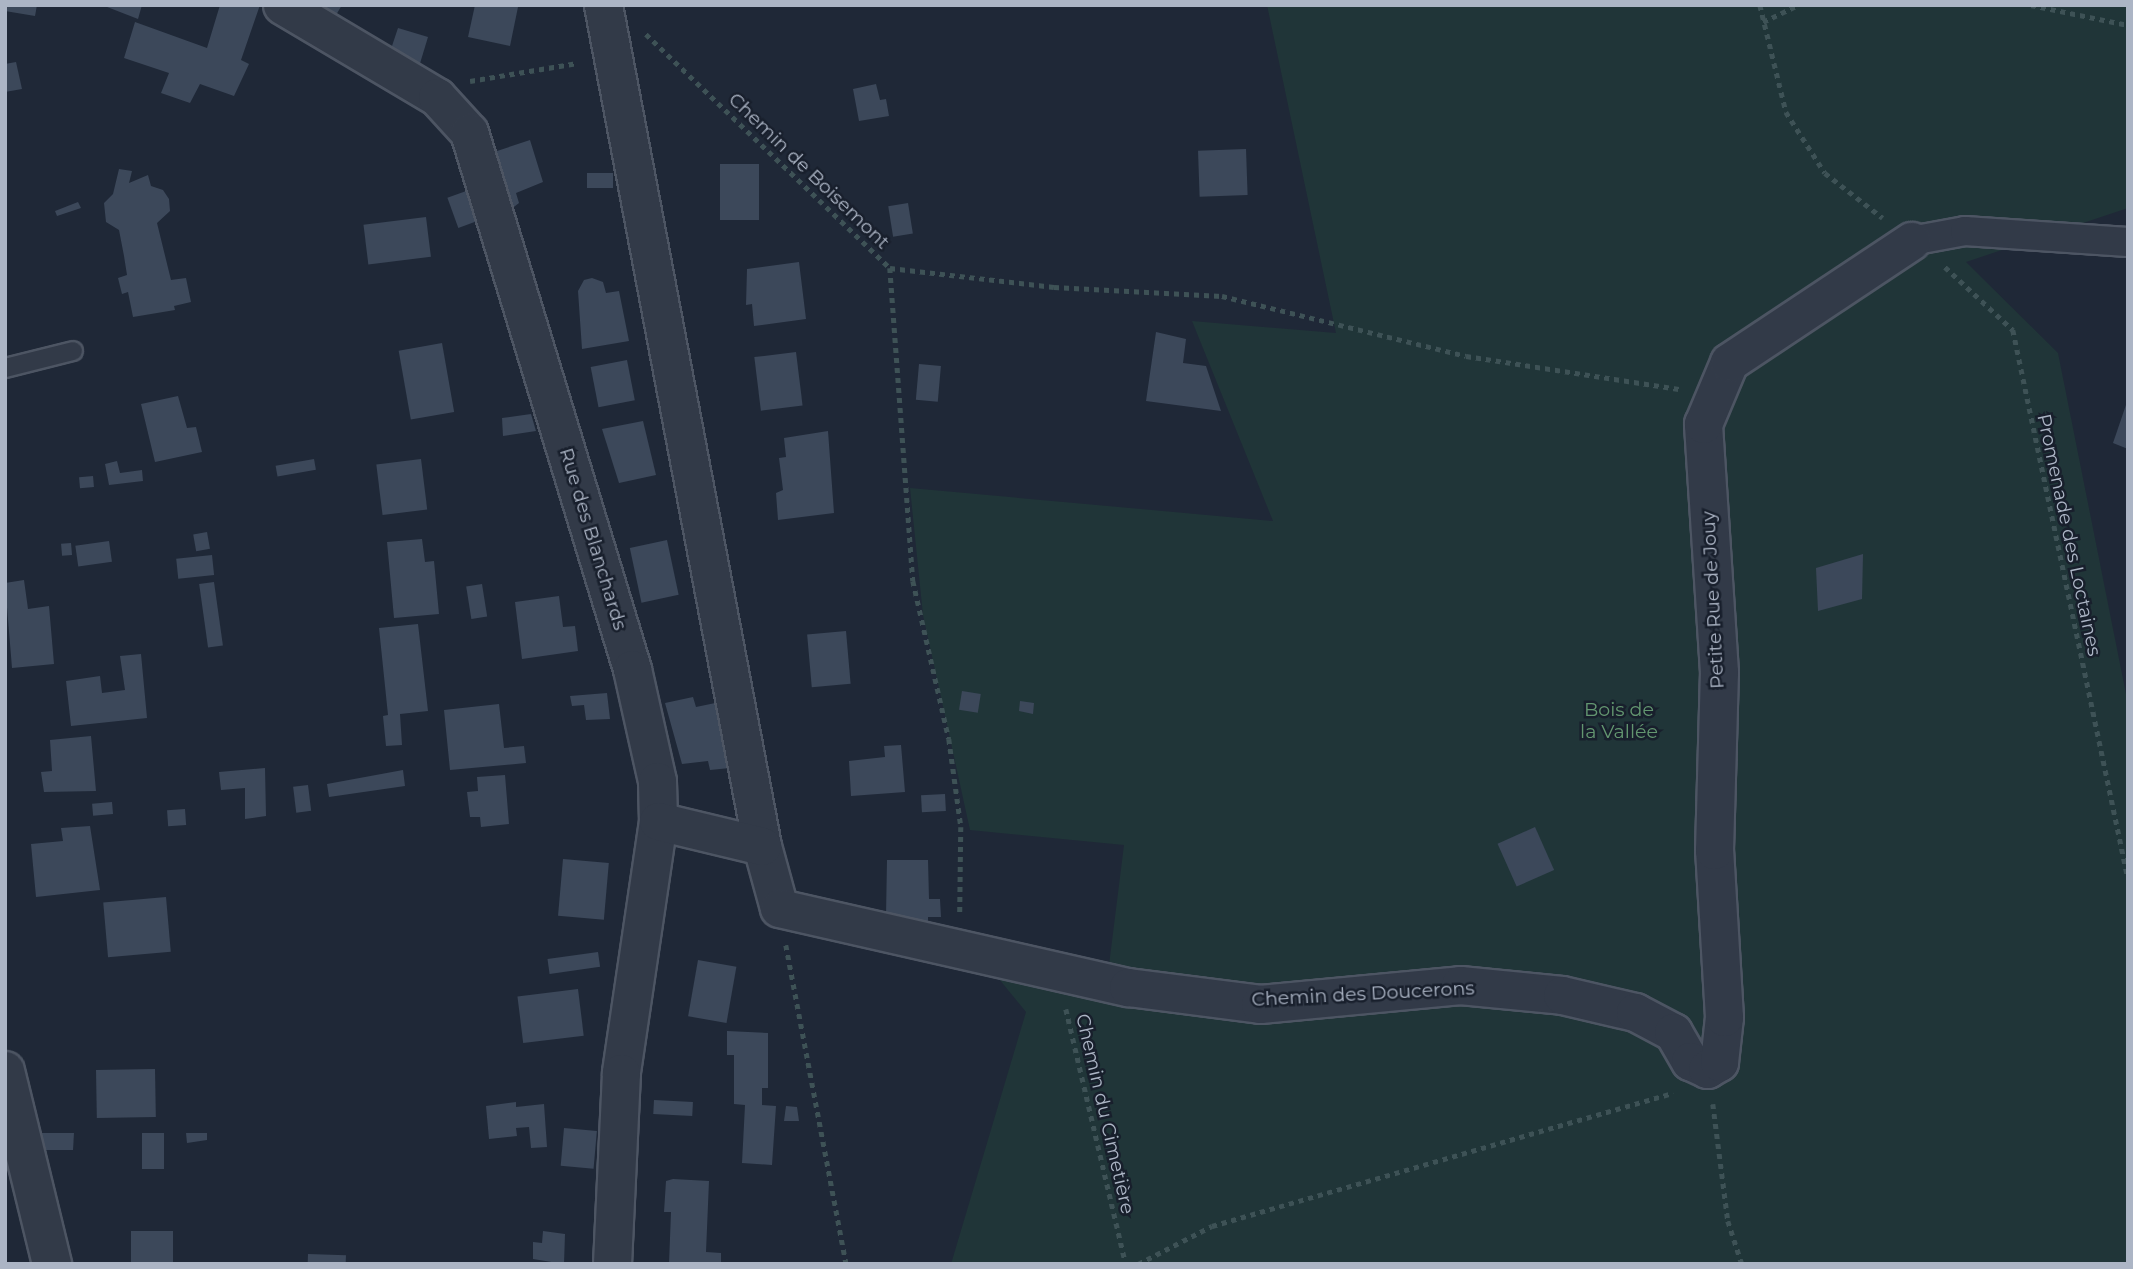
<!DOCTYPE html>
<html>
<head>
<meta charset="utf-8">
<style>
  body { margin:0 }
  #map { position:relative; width:2133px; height:1269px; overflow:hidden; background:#1f2837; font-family:Montserrat,sans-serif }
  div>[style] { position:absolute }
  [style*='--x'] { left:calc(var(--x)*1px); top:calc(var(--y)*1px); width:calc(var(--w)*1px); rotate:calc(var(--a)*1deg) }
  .green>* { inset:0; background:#203538 }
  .building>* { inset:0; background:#3c485a; transform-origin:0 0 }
  .path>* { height:4.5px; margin-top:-2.25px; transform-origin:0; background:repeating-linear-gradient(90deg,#3e5256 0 5px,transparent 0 10px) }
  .roads { filter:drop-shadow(2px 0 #4d5563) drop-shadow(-2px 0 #4d5563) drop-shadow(0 2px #4d5563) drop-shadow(0 -2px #4d5563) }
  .service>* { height:18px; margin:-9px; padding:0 9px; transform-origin:9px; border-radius:9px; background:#323a48 }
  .pedestrian>* { height:28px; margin:-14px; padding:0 14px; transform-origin:14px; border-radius:14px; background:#323a48 }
  .minor>* { height:37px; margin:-18.5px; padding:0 18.5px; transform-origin:18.5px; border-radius:18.5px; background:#323a48 }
  .tertiary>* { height:38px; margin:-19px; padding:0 19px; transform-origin:19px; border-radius:19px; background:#323a48 }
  span { translate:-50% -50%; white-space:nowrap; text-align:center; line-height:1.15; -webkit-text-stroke:5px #181f2c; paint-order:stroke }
  .street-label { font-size:19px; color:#acb5c5 }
  .park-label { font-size:19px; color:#639670 }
  .frame { position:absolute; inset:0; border:7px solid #acb5c5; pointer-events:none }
</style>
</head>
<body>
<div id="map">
  <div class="green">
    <i style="clip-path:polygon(1267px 5px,2128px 5px,2128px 208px,1966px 262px,2058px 353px,2128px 704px,2128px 1264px,951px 1264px,1026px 1012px,963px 935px,1109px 965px,1124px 845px,970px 830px,923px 615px,910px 488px,1273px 521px,1192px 321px,1336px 333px)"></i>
  </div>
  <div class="building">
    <i style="clip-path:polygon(5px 5px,37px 5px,35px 16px,5px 11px)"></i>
    <i style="clip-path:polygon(102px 5px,142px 5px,138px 19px)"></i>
    <i style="clip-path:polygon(220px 5px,260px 5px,241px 60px,249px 64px,234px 96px,200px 84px,190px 103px,161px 93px,169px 73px,124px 58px,135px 22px,207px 48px)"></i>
    <i style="clip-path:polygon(311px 5px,342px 5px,333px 20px)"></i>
    <i style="clip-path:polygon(475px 5px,518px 7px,510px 46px,468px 37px)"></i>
    <i style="clip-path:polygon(398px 28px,428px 37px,418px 70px,389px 55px)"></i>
    <i style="clip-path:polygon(16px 62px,22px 89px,5px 92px,5px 64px)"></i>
    <i style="clip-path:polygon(876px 84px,880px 100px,886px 99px,889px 116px,859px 121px,853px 89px)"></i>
    <i style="clip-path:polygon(530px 140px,543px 182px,516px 193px,519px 203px,506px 213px,485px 155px)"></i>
    <i style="left:1246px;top:149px;width:46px;height:48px;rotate:88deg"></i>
    <i style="left:720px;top:164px;width:39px;height:56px"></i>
    <i style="clip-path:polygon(119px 169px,132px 171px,129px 183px,148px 175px,151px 186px,163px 190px,169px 199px,170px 211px,157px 223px,171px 280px,186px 278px,191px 302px,174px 306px,175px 310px,133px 317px,128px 292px,122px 294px,118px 278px,127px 275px,124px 256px,119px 230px,106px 222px,104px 203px,113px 194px)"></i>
    <i style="left:613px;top:173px;width:15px;height:26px;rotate:90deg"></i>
    <i style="left:469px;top:190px;width:32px;height:23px;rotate:70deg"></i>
    <i style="clip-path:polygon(78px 202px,81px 208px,57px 216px,55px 211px)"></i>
    <i style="left:908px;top:203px;width:31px;height:20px;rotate:81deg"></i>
    <i style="left:426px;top:217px;width:40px;height:63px;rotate:83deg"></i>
    <i style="clip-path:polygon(799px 262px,806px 319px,754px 326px,752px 304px,746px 305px,747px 269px)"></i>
    <i style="clip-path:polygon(592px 278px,603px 282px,606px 293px,619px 291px,629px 341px,582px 349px,578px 291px,584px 280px)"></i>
    <i style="clip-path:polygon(1156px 332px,1186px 339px,1183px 363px,1206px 366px,1221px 411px,1146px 401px)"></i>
    <i style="left:442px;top:343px;width:70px;height:44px;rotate:80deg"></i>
    <i style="left:796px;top:352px;width:54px;height:42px;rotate:83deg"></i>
    <i style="left:627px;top:360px;width:41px;height:37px;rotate:79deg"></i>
    <i style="left:919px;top:364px;width:22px;height:36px;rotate:5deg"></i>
    <i style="clip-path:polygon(178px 396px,187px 428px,196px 427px,202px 452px,155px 462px,141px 404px)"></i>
    <i style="clip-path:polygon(2127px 402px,2128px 402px,2128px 449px,2113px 443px)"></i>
    <i style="clip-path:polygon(531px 414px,536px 431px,503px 436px,502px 418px)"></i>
    <i style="clip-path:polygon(643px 421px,656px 475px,619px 483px,602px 429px)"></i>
    <i style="clip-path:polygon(828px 431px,834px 513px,778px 520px,776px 493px,783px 490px,779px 458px,786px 457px,784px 438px)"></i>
    <i style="left:314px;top:459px;width:11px;height:39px;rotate:80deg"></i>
    <i style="left:421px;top:459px;width:51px;height:45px;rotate:83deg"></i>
    <i style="clip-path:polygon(117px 461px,120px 473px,142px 470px,143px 481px,109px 485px,105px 464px)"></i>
    <i style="left:93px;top:476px;width:11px;height:14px;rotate:85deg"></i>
    <i style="left:207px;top:532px;width:17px;height:14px;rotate:80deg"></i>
    <i style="clip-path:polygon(422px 539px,425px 562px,434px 561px,439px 614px,394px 618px,387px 542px)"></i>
    <i style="left:667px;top:540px;width:56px;height:38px;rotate:78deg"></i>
    <i style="left:109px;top:541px;width:21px;height:34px;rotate:82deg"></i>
    <i style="left:71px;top:543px;width:12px;height:10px;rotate:85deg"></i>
    <i style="clip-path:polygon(1863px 554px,1862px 599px,1818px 611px,1816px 568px)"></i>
    <i style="left:212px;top:555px;width:20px;height:36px;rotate:84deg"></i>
    <i style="clip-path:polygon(24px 580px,28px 609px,49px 606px,54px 664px,12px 668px,5px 583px)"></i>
    <i style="left:214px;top:582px;width:64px;height:15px;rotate:82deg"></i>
    <i style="left:482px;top:584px;width:33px;height:16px;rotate:81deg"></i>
    <i style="clip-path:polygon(559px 596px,563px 627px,575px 626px,578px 651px,522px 659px,515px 602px)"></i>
    <i style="clip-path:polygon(418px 624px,428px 711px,400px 714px,402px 745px,386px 746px,383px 716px,388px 715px,379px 628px)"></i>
    <i style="left:846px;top:631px;width:53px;height:39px;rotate:85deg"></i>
    <i style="clip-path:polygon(141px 654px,147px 718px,71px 726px,66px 681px,100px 676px,102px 693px,125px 690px,120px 656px)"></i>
    <i style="left:962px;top:691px;width:19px;height:19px;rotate:9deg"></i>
    <i style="clip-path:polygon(607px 693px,610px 719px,586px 720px,584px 705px,572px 706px,570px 696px)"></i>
    <i style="clip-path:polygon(693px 697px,696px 707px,720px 702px,730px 768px,710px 770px,708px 761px,682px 764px,665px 703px)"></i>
    <i style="clip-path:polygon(1020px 701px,1034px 703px,1033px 714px,1019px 711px)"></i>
    <i style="clip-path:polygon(499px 704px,504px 748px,524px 746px,526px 763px,450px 770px,444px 710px)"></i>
    <i style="clip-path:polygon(91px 736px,96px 791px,44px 792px,41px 772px,52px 771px,50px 740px)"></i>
    <i style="clip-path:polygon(901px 745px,905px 792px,851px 796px,849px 761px,885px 757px,884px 746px)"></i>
    <i style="clip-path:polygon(265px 768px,266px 816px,245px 819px,245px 788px,221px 790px,219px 772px)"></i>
    <i style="clip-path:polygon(403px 770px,405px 786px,329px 797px,327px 784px)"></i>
    <i style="clip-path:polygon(505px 775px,509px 824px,481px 827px,480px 817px,470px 817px,467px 792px,478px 791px,477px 777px)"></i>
    <i style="left:308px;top:785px;width:26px;height:15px;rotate:83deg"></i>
    <i style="left:945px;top:794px;width:17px;height:24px;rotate:87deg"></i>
    <i style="left:112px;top:802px;width:12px;height:20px;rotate:85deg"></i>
    <i style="left:185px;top:809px;width:16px;height:18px;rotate:86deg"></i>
    <i style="clip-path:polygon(90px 826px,100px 890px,36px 897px,31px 844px,63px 841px,61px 828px)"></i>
    <i style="left:1535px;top:827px;width:47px;height:41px;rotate:66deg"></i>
    <i style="left:563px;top:859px;width:46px;height:57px;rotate:5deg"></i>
    <i style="clip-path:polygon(887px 860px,928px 860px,929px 899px,940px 899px,941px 917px,928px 917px,928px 924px,908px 924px,907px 917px,886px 916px)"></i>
    <i style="left:166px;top:897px;width:55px;height:63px;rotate:85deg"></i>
    <i style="left:598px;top:952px;width:15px;height:51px;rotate:82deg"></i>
    <i style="left:698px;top:960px;width:39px;height:57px;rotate:10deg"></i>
    <i style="left:578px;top:989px;width:47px;height:61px;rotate:83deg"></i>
    <i style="clip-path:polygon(727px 1031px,768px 1033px,768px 1088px,762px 1088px,762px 1105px,776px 1106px,772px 1165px,742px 1163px,745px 1105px,734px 1104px,734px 1055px,727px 1055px)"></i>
    <i style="left:155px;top:1069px;width:48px;height:59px;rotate:89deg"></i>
    <i style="left:654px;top:1100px;width:39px;height:14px;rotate:3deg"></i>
    <i style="clip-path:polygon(516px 1102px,516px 1107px,544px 1104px,547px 1147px,531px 1148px,529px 1127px,516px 1128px,517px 1136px,489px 1139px,486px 1106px)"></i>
    <i style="clip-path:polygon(786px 1106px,797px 1107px,799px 1121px,784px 1121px)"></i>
    <i style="left:564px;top:1128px;width:33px;height:38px;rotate:5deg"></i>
    <i style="clip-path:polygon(41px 1133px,74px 1133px,73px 1150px,45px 1150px)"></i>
    <i style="left:142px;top:1133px;width:22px;height:36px"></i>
    <i style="clip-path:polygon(186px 1133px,207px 1133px,207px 1140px,187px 1143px)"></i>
    <i style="clip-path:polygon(673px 1179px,709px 1181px,706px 1252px,721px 1253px,721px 1264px,669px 1264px,671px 1212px,664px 1212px,666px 1181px)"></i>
    <i style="left:131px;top:1231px;width:42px;height:33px"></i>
    <i style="clip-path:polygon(543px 1231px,565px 1234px,564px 1264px,533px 1259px,533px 1242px,542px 1243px)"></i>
    <i style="left:308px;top:1254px;width:38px;height:10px;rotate:2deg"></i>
  </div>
  <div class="path">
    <i style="--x:1760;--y:5;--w:110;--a:76.3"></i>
    <i style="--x:1786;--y:112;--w:72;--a:57.4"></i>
    <i style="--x:1825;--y:173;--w:73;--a:37.8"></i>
    <i style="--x:2031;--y:5;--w:99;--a:11.7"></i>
    <i style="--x:1763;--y:22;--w:39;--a:-26"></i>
    <i style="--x:646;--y:34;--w:338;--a:43.8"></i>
    <i style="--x:890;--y:268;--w:165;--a:6.6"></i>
    <i style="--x:1054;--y:287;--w:168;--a:3.1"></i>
    <i style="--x:1222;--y:296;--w:251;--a:13.8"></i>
    <i style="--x:1466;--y:356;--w:217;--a:8.8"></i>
    <i style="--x:470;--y:81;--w:109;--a:-9.5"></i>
    <i style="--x:1945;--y:267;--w:93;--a:42.8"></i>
    <i style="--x:2013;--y:330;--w:560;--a:78.15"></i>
    <i style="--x:890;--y:268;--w:314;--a:85.8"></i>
    <i style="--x:913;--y:581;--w:162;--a:77.2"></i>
    <i style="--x:949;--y:739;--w:89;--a:82.2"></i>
    <i style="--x:961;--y:827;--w:85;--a:90.7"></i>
    <i style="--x:786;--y:945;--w:325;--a:79.3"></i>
    <i style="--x:1066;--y:1009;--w:262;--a:76.8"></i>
    <i style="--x:1713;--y:1104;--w:118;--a:82.7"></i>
    <i style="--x:1728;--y:1221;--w:45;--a:72"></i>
    <i style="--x:1138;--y:1264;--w:83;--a:-27.2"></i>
    <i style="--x:1212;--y:1226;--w:480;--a:-16.1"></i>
  </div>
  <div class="roads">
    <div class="service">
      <i style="--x:5;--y:368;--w:70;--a:-14"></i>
    </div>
    <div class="pedestrian">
      <i style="--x:1911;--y:241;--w:55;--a:-10.5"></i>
      <i style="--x:1965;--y:231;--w:163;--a:3.9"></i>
    </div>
    <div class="minor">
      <i style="--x:282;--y:5;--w:180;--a:30.7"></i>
      <i style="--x:437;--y:97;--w:47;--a:47.6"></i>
      <i style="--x:469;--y:132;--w:561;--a:73.11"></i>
      <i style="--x:632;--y:669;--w:115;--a:77.4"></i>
      <i style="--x:657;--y:781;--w:40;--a:88.6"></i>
      <i style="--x:658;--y:821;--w:255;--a:98.4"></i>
      <i style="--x:621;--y:1073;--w:191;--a:92.7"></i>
      <i style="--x:603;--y:5;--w:856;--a:79.29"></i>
      <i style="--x:762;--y:846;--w:64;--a:74.7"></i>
      <i style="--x:779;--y:908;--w:358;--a:12.8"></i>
      <i style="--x:1128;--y:987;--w:133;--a:7.3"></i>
      <i style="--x:1260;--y:1004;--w:201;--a:-5.4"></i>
      <i style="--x:1460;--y:985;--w:102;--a:5.6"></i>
      <i style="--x:1562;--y:995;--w:75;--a:13.1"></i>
      <i style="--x:1635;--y:1012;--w:43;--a:27.8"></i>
      <i style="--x:1673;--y:1032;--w:34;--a:60"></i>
      <i style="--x:1690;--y:1061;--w:19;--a:25"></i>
      <i style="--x:1707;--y:1069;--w:14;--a:-30"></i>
      <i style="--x:1719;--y:1062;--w:45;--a:-83.7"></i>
      <i style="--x:1724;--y:1017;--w:167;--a:-93.4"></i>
      <i style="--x:1714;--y:850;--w:178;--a:-88.4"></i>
      <i style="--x:1719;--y:672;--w:249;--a:-93.7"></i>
      <i style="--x:1703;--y:424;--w:67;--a:-67.2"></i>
      <i style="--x:1729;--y:362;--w:219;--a:-33.6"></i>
      <i style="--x:658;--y:821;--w:107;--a:13.5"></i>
    </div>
    <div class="tertiary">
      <i style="--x:5;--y:1071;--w:199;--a:76.3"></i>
    </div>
  </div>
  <div class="street-label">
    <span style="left:809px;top:171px;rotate:44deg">Chemin de Boisemont</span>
    <span style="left:2069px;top:535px;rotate:78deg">Promenade des Loctaines</span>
    <span style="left:593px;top:539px;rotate:73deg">Rue des Blanchards</span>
    <span style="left:1713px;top:600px;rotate:-93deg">Petite Rue de Jouy</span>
    <span style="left:1363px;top:994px;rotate:-3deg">Chemin des Doucerons</span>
    <span style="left:1105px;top:1114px;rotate:77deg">Chemin du Cimetière</span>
  </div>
  <div class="park-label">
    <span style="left:1619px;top:721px">Bois de<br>la Vallée</span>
  </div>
  <div class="frame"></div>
</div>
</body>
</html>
